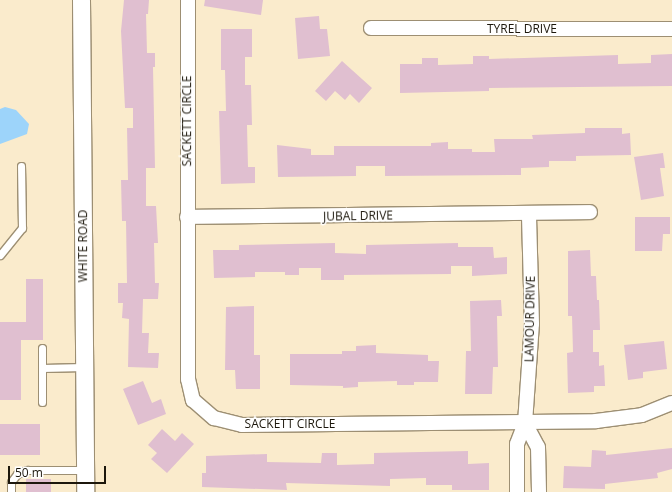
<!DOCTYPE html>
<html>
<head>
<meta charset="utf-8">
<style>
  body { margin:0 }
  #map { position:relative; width:672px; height:492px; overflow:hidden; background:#faebcc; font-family:"Open Sans",sans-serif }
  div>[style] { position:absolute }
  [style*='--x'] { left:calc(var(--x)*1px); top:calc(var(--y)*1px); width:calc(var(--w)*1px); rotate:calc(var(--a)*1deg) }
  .water>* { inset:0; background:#9dd4fa }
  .building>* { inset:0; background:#e0bfd0; transform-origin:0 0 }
  .roads { filter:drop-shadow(1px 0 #9d8f73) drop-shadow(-1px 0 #9d8f73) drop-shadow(0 1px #9d8f73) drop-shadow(0 -1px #9d8f73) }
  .service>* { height:7px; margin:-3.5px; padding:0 3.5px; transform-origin:3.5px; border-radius:3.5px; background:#fff }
  .minor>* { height:14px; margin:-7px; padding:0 7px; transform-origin:7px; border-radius:7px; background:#fff }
  .tertiary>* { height:17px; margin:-8.5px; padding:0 8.5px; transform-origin:8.5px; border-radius:8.5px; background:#fff }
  span { translate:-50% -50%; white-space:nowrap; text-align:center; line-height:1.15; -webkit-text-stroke:3px #fff; paint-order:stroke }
  .street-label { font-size:12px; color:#1c170c }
  .scale { position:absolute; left:8px; top:466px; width:98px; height:18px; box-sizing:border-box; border:2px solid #1c170c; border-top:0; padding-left:5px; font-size:12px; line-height:14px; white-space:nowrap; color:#1c170c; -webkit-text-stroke:3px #fff; paint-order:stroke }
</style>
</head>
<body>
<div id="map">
  <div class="water">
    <i style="clip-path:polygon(5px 107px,16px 110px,29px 124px,27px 134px,0 144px,0 109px)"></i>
  </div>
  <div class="building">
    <i style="clip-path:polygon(124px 0,149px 0,148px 14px,146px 14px,147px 53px,155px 53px,155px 67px,153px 67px,155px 168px,146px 168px,146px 206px,156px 206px,158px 243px,154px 243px,155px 283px,159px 283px,158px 299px,143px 299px,142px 333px,149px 333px,148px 353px,159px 353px,158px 368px,128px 367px,129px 319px,122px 318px,123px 303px,118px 303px,118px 283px,127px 283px,126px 221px,122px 221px,121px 180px,128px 180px,127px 128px,133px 128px,133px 108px,125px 108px,121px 31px)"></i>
    <i style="clip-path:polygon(205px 0,263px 0,261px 15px,204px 6px)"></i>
    <i style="clip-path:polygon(319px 16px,320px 29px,327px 29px,330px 56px,298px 59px,295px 18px)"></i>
    <i style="clip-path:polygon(221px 29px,252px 29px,252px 57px,245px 57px,245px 85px,251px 85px,252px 125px,247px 125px,248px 167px,255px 167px,255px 183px,221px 184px,219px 111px,226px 111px,225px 70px,221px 70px)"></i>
    <i style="clip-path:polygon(672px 54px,672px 86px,489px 88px,489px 91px,400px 93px,400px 64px,422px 64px,422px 58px,438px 58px,438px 65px,473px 64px,473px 56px,489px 56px,489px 59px,618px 55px,618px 64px,651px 63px,651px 55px)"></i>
    <i style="clip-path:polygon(342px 61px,372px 88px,359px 103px,350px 94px,345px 100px,335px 91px,326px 101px,315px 91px)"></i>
    <i style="clip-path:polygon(585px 128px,622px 128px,622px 134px,630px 133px,631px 155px,576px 156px,576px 161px,549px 161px,549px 167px,521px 168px,521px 175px,385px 176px,385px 166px,356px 166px,356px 176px,278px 177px,277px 145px,311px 149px,311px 155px,334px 155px,334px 146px,431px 146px,431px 143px,448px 142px,448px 149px,472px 149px,472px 152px,495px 152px,494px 139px,533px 139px,532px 135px,585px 133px)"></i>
    <i style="clip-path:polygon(663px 153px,665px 168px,660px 168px,664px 196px,641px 200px,634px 157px)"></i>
    <i style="clip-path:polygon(635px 217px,670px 217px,670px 234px,663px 234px,662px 251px,635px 251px)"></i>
    <i style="clip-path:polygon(335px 243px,335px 253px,366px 254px,366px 245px,458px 243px,458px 247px,493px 247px,494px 258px,507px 257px,507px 274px,472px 276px,472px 266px,451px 266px,451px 274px,344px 275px,344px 280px,321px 280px,321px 268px,299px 268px,299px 275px,285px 275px,285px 272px,255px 272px,255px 277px,214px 278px,213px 250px,239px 250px,239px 245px)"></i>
    <i style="clip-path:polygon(590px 250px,591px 276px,596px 276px,597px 300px,599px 300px,600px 330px,593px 330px,593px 352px,599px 352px,599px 366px,604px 365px,605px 386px,594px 386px,594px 392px,568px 393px,567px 353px,573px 352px,572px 316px,568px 316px,568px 251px)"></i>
    <i style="clip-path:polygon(26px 279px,43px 279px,43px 340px,21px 340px,21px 400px,0 400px,0 322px,26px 322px)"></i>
    <i style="clip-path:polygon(501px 300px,502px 316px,497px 316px,498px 367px,493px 367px,492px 394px,465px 394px,466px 351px,471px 351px,470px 301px)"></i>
    <i style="clip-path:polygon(254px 306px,254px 355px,260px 355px,260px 389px,236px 389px,235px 370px,225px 370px,226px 307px)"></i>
    <i style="clip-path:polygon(664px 341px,667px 369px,643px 372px,643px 378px,628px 380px,624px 345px)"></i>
    <i style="clip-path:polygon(376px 345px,376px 353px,428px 355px,428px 361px,439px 361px,438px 382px,414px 382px,414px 385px,397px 385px,397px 381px,358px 382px,358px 387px,343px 388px,343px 386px,290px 385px,290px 354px,342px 354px,342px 351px,356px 351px,356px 346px)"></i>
    <i style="clip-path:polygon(143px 381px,152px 403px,161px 399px,166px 414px,138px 425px,123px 389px)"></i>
    <i style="left:0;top:424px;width:40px;height:31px"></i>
    <i style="clip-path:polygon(162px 429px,175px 441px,182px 433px,194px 444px,167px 473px,151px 459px,157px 453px,148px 445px)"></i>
    <i style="clip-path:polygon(672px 448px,672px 469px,657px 473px,658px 478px,605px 484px,605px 489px,563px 488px,564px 466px,591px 467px,592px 450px,606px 451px,606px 455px)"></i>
    <i style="clip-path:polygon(468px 451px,468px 464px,489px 463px,489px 490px,452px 490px,452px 485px,426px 485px,426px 478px,390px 479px,390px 486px,286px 483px,287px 490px,202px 487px,202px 473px,206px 473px,206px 456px,267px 454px,267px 462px,321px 463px,322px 453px,337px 453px,337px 465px,374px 464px,374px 453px)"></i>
    <i style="left:26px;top:479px;width:25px;height:13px"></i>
  </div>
  <div class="roads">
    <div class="service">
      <i style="--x:0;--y:255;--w:35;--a:-51"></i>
      <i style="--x:22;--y:228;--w:62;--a:-90.9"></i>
      <i style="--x:42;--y:348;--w:20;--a:90"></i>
      <i style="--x:42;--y:402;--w:34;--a:-90"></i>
      <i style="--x:42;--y:368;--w:42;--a:-1.4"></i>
      <i style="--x:11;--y:492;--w:10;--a:-90"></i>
      <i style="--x:11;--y:482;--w:10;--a:-53"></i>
      <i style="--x:17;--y:474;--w:11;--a:-22"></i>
      <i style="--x:27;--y:470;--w:58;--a:0"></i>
    </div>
    <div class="minor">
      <i style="--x:188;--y:0;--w:379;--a:90"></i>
      <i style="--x:188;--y:379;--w:22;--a:77"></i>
      <i style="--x:193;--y:400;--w:28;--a:41"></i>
      <i style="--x:214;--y:418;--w:29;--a:14"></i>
      <i style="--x:242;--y:425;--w:354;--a:-0.6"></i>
      <i style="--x:596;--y:421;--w:46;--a:-7.4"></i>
      <i style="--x:642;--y:415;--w:32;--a:-22"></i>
      <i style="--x:371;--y:28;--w:301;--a:0.2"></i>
      <i style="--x:187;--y:217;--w:403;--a:-0.7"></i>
      <i style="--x:525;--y:423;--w:27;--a:62"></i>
      <i style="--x:538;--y:447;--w:45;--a:88.7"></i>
      <i style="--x:517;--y:492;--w:48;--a:-90"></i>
      <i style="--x:517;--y:444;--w:22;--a:-69"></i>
      <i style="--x:525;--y:423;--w:99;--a:-86"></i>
      <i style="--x:532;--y:324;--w:110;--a:-91.6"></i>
    </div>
    <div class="tertiary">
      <i style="--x:81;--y:0;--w:492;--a:89.5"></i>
    </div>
  </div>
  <div class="street-label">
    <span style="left:522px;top:29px">TYREL DRIVE</span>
    <span style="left:187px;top:121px;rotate:-90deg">SACKETT CIRCLE</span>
    <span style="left:358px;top:216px;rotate:-1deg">JUBAL DRIVE</span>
    <span style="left:83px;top:246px;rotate:-90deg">WHITE ROAD</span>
    <span style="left:530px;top:319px;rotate:-89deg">LAMOUR DRIVE</span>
    <span style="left:290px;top:424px">SACKETT CIRCLE</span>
  </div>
  <div class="scale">50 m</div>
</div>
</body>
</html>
